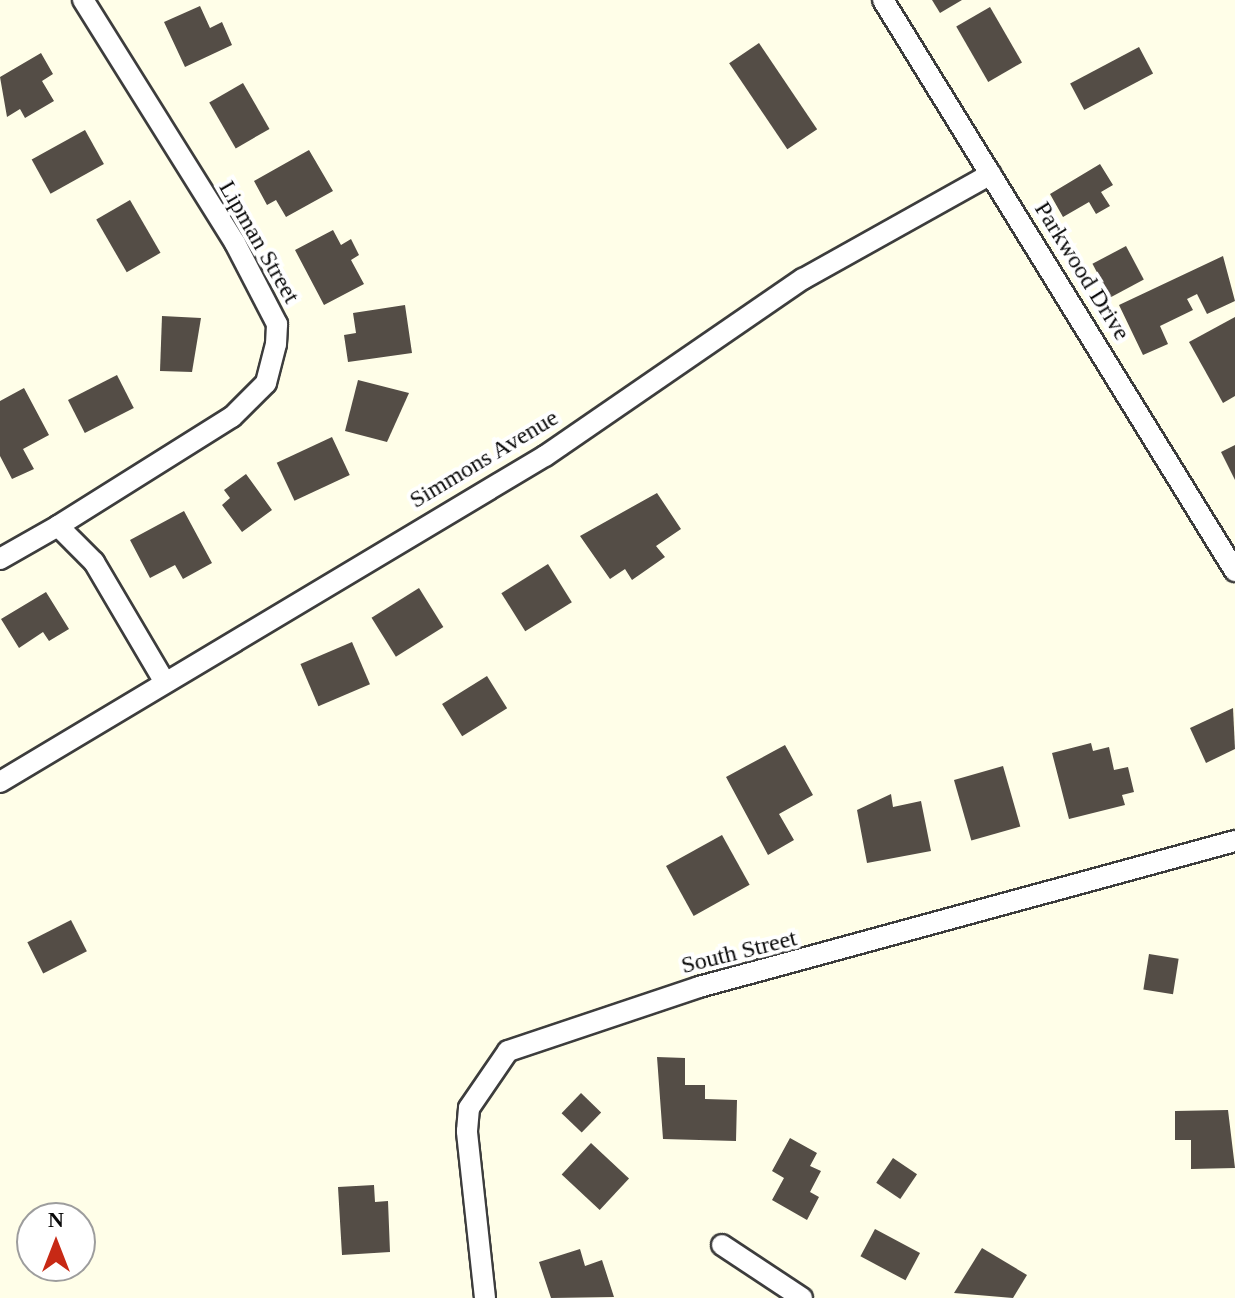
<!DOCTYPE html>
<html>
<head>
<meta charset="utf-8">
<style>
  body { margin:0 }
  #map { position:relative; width:1235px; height:1298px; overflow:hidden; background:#fffee8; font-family:Georgia,serif }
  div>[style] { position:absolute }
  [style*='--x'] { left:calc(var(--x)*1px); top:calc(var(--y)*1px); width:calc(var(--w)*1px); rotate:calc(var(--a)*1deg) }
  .building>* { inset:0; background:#544d46; transform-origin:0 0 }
  .roads { filter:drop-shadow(2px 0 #3d3d3d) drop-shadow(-2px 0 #3d3d3d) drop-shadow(0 2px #3d3d3d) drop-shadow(0 -2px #3d3d3d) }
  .minor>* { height:20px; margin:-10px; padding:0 10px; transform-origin:10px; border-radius:10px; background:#fff }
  span { translate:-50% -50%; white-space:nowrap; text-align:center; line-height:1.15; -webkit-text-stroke:8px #fff; paint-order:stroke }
  .street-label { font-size:24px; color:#0a0a0a }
  .north { position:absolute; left:16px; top:1202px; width:80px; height:80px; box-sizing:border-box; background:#fff; border:2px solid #9d9d9d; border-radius:50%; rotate:0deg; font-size:22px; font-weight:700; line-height:32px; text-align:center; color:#0a0a0a }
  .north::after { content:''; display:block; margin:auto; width:28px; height:36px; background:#c72915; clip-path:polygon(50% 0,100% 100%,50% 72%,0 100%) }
</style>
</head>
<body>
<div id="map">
  <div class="building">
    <i style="clip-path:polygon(932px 0,962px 0,940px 13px)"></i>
    <i style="clip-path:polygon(200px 6px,210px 28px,222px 22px,232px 45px,185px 67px,164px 22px)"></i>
    <i style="left:990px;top:7px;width:64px;height:39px;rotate:60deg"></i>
    <i style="left:759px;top:43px;width:104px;height:36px;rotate:56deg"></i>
    <i style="left:1139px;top:47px;width:30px;height:78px;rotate:62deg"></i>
    <i style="clip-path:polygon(41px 53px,53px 74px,42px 81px,54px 101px,25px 118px,20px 109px,7px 117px,0 77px)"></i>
    <i style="left:243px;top:83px;width:53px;height:39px;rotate:60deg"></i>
    <i style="left:85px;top:130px;width:39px;height:61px;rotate:61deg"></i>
    <i style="clip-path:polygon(309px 150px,333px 191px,286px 217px,276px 200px,267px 205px,254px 181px)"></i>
    <i style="clip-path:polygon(1100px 164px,1113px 185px,1101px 192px,1110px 206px,1096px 214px,1089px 202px,1063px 217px,1050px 194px)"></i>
    <i style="left:130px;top:200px;width:61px;height:39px;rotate:60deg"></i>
    <i style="clip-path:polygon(333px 230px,341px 245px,351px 239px,359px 255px,351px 260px,364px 284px,324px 305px,295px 250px)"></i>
    <i style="left:1126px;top:246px;width:38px;height:38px;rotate:62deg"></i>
    <i style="clip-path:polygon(1223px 256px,1235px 301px,1207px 314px,1197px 294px,1187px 299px,1193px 310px,1160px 326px,1168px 344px,1143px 355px,1119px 305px)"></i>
    <i style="clip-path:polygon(405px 305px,412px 353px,348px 362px,344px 335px,356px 333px,353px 313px)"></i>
    <i style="clip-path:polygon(162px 316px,201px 318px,192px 372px,160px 371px)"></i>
    <i style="clip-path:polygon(1235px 317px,1235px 396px,1223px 403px,1189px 342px)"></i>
    <i style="left:117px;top:375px;width:37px;height:55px;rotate:63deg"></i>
    <i style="clip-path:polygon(358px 380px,409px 393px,387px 442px,345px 431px)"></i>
    <i style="clip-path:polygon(24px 388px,49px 435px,23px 449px,34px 469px,12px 479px,0 456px,0 401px)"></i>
    <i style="left:332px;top:437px;width:42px;height:61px;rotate:65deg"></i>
    <i style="clip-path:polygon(1235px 445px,1235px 480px,1221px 452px)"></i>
    <i style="clip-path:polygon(246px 474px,272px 510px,242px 532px,222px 505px,230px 498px,224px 490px)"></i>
    <i style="clip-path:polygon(657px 493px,681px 529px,656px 546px,665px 557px,632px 580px,625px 569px,610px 579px,580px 536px)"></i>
    <i style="clip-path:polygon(184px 511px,212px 563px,183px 579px,175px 565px,150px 578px,130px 540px)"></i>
    <i style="left:548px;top:564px;width:45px;height:55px;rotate:58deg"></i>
    <i style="left:419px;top:588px;width:46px;height:56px;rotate:58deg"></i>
    <i style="clip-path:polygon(46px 592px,69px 629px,49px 641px,43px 632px,19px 648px,1px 619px)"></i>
    <i style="left:352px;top:642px;width:46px;height:56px;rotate:67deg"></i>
    <i style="left:487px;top:676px;width:38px;height:53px;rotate:58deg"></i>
    <i style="clip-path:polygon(1233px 708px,1235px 749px,1206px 763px,1190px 728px)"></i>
    <i style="clip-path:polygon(1091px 743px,1093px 751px,1109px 747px,1114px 770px,1128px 767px,1134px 792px,1122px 795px,1125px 805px,1069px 819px,1052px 753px)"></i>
    <i style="clip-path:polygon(785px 745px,813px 795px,779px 814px,794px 840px,768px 855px,726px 777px)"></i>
    <i style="left:1003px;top:766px;width:63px;height:51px;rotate:74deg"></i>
    <i style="clip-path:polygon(891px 794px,893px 807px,921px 801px,931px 851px,867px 863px,857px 810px)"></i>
    <i style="left:722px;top:835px;width:57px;height:64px;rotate:61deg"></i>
    <i style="left:71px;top:920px;width:35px;height:49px;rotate:63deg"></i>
    <i style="left:1149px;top:954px;width:30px;height:36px;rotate:9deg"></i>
    <i style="clip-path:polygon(657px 1057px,685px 1058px,685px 1085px,705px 1085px,705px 1099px,737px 1100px,736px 1141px,663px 1139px)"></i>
    <i style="left:581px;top:1093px;width:28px;height:28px;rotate:44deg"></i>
    <i style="clip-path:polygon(1228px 1110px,1235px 1168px,1191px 1169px,1191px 1140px,1175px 1140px,1175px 1111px)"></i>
    <i style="clip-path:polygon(790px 1138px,817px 1153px,810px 1166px,821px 1171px,810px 1192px,819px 1197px,807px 1220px,772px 1200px,784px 1178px,772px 1171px)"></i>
    <i style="left:591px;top:1143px;width:52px;height:43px;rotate:43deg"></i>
    <i style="left:893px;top:1158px;width:29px;height:30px;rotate:34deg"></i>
    <i style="clip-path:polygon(374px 1185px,375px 1202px,388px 1201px,390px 1252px,342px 1255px,338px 1187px)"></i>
    <i style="left:875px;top:1229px;width:51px;height:31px;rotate:28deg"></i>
    <i style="clip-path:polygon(982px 1248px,1027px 1275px,1013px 1298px,954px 1293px)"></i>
    <i style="clip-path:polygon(580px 1249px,585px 1266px,602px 1260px,614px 1297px,551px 1298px,539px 1262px)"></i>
  </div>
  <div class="roads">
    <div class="minor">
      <i style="--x:883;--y:0;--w:671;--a:58.35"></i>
      <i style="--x:58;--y:526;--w:205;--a:-32.1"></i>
      <i style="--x:232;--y:417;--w:48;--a:-45"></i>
      <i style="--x:266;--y:383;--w:40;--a:-75.6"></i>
      <i style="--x:276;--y:344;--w:20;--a:-87"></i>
      <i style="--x:277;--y:324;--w:91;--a:-117.4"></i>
      <i style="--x:235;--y:243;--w:287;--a:-122"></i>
      <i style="--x:0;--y:559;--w:67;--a:-29.6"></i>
      <i style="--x:58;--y:526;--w:51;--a:45"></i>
      <i style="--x:94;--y:562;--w:138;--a:59.5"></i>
      <i style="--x:0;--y:782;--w:635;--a:-30.89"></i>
      <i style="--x:545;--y:456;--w:313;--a:-34.5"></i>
      <i style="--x:803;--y:279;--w:215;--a:-29.2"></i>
      <i style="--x:722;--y:1245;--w:96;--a:33.5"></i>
      <i style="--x:485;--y:1298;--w:168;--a:-96.2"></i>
      <i style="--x:467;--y:1131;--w:23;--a:-85"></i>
      <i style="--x:469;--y:1108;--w:69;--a:-55.6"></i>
      <i style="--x:508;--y:1051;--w:201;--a:-18.5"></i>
      <i style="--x:699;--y:987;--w:556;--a:-15.24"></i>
    </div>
  </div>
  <div class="street-label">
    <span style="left:259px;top:242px;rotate:60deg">Lipman Street</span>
    <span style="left:1082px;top:271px;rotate:58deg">Parkwood Drive</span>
    <span style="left:484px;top:459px;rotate:-31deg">Simmons Avenue</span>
    <span style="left:739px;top:952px;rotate:-14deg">South Street</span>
  </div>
  <div class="north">N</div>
</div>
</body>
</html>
